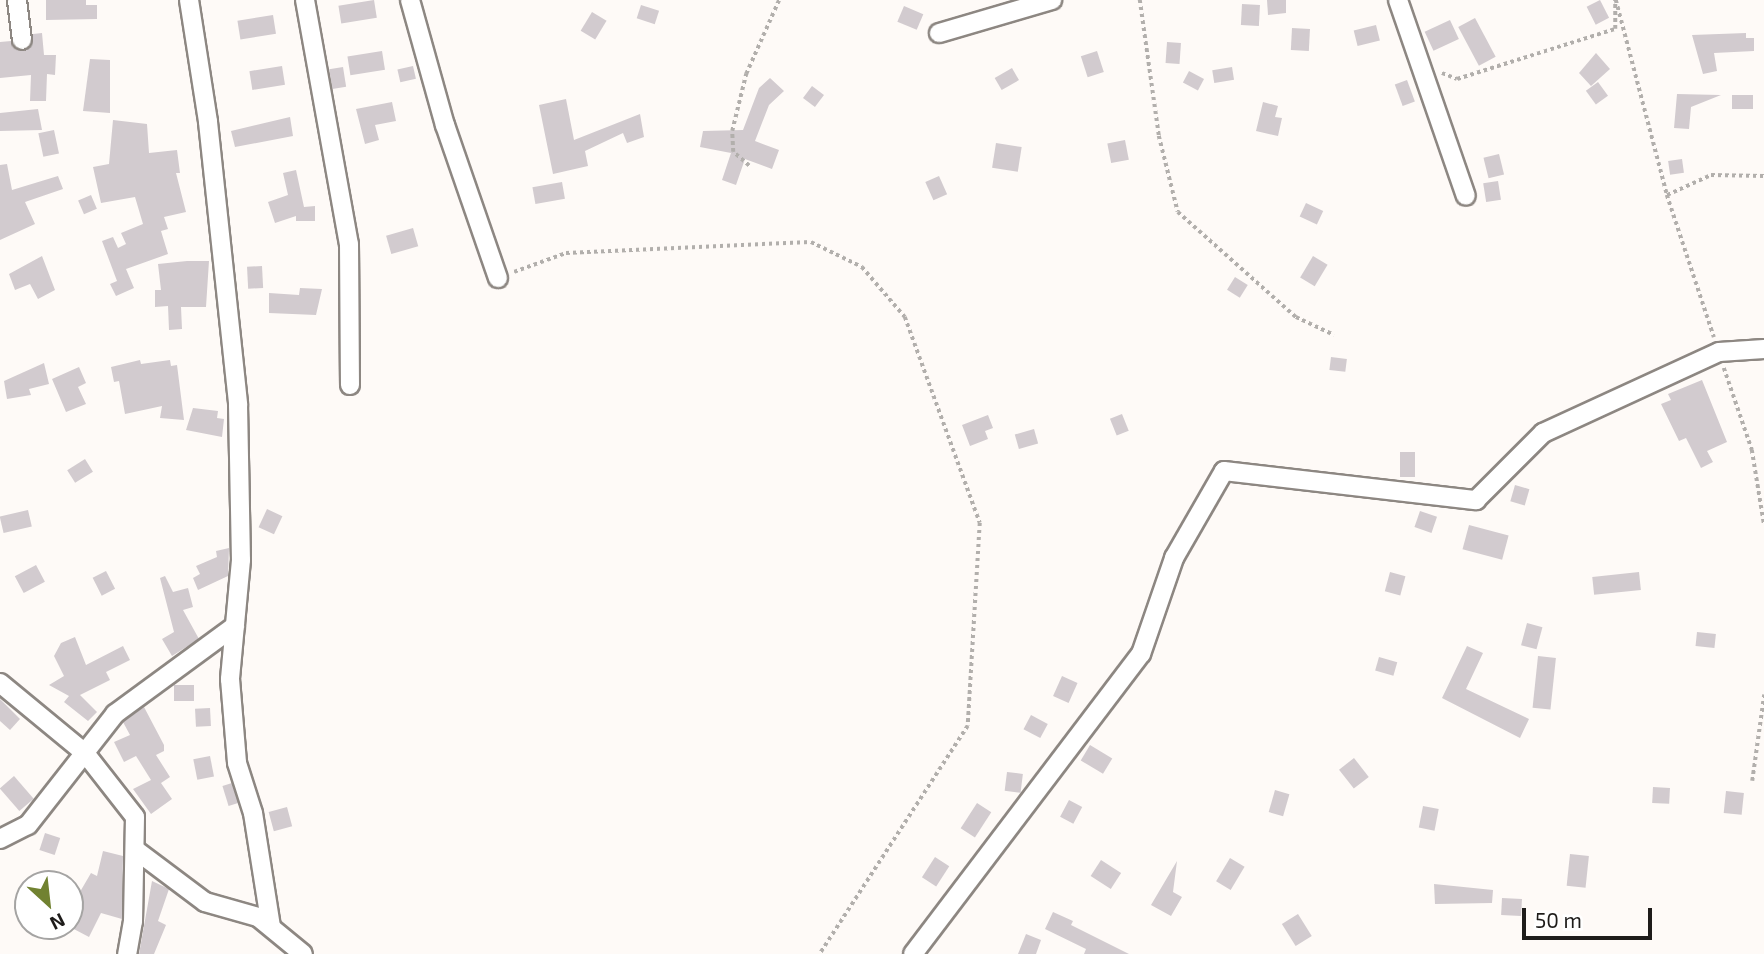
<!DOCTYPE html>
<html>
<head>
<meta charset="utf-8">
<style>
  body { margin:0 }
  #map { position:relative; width:1764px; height:954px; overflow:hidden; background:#fefaf7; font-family:"Exo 2",sans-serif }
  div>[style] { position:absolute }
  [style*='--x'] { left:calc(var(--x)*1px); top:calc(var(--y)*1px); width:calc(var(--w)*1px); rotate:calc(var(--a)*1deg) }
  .building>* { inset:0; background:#d2cbcf; transform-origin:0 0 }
  .path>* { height:3.5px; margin-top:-1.75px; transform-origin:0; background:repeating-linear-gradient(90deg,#b2afac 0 3.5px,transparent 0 7px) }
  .roads { filter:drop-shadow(2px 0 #8d8782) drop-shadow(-2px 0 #8d8782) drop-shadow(0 2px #8d8782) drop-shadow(0 -2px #8d8782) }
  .minor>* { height:18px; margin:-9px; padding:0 9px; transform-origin:9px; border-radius:9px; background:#fff }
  span { translate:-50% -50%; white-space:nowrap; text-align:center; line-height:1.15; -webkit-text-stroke:5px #fff; paint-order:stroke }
  .north { position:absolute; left:14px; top:870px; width:70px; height:70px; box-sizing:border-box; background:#fff; border:2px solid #a5a4a3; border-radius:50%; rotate:153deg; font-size:19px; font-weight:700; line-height:28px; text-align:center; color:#1e1c1a }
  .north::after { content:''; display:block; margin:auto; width:24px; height:32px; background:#718231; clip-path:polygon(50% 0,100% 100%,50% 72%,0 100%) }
  .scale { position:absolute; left:1522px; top:908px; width:130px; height:32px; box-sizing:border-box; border:4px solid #1e1c1a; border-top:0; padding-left:9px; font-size:21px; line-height:24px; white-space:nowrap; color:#1e1c1a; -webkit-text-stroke:5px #fff; paint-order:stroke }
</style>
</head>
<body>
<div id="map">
  <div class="building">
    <i style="clip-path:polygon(46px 0,86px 0,86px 5px,97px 5px,97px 19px,46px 20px)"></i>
    <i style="left:374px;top:0;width:18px;height:36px;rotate:81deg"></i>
    <i style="clip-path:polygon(1267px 0,1286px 0,1286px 13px,1268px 15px)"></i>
    <i style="left:1600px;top:0;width:20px;height:15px;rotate:63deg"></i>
    <i style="left:1242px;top:4px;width:18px;height:21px;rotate:3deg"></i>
    <i style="left:641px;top:5px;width:19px;height:14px;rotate:18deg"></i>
    <i style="left:904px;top:6px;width:21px;height:17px;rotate:23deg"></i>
    <i style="left:592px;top:12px;width:17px;height:22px;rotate:31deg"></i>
    <i style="left:273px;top:15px;width:19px;height:36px;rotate:81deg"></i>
    <i style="left:1475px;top:18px;width:44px;height:19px;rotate:62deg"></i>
    <i style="left:1450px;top:20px;width:21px;height:28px;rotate:65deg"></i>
    <i style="left:1376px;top:25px;width:16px;height:23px;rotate:76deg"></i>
    <i style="left:1292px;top:28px;width:18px;height:22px;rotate:3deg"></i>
    <i style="clip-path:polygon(42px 33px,44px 55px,56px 55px,55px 75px,47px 74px,46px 101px,30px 101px,31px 75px,0 78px,0 42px,11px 41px,24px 51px,32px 45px,33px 34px)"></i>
    <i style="clip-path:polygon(1746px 33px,1746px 38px,1754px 38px,1754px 51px,1714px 53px,1717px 71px,1703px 74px,1692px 35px)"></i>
    <i style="left:1167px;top:42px;width:14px;height:21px;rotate:4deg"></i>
    <i style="left:382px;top:51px;width:19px;height:35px;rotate:81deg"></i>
    <i style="left:1097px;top:51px;width:22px;height:17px;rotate:72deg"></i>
    <i style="clip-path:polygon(1596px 53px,1610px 69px,1591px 86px,1579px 73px)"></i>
    <i style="clip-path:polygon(90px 59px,110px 60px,110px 113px,83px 111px)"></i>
    <i style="left:282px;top:66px;width:19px;height:33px;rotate:81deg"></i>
    <i style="left:413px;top:66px;width:13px;height:16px;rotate:77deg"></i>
    <i style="left:343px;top:67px;width:20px;height:14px;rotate:81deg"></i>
    <i style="left:1232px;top:67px;width:13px;height:20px;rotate:81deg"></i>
    <i style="left:1012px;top:68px;width:14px;height:20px;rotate:60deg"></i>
    <i style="left:1189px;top:71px;width:17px;height:13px;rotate:28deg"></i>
    <i style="clip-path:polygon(770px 78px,784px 91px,769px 105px,755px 141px,779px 150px,772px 169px,745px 159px,736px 185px,722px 180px,731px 153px,700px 147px,703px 131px,743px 130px,759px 88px)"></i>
    <i style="left:1407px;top:80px;width:23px;height:13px;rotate:70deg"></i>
    <i style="left:1598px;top:82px;width:17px;height:15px;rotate:54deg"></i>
    <i style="left:812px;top:86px;width:15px;height:15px;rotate:37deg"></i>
    <i style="clip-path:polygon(1677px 94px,1720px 95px,1721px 95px,1691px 107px,1689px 129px,1674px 128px)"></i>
    <i style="left:1732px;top:95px;width:21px;height:14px"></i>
    <i style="clip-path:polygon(566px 99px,574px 140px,640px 114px,644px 137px,627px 143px,623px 133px,585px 151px,588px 166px,553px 174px,539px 105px)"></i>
    <i style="clip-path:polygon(392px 102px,396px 121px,375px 125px,379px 140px,365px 144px,356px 109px)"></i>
    <i style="clip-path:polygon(1263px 102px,1278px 106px,1275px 117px,1282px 118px,1278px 136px,1256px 131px)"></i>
    <i style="clip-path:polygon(38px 109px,42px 130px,0 131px,0 113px)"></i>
    <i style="clip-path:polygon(290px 117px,293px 136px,235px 147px,231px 131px)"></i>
    <i style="clip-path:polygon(113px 120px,147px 124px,149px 153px,177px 150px,180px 173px,176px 173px,186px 212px,164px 217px,168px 229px,161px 231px,168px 254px,126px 269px,134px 288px,116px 296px,110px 284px,117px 281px,102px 241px,113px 237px,118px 248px,126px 244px,121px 233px,143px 224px,135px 197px,101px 203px,93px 167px,109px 164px)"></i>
    <i style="left:54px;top:130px;width:24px;height:16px;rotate:78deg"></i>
    <i style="left:1125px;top:140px;width:20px;height:18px;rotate:79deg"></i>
    <i style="left:996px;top:143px;width:26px;height:25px;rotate:9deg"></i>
    <i style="left:1499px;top:154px;width:21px;height:16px;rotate:76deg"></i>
    <i style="left:1682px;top:159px;width:14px;height:14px;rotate:82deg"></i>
    <i style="clip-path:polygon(7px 164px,12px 190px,58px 176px,63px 189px,25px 202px,35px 224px,0 240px,0 165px)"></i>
    <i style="clip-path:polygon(296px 170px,304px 207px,315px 206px,315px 221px,296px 221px,296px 216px,275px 223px,268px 202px,288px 195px,283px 173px)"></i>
    <i style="left:939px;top:176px;width:20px;height:15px;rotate:66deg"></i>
    <i style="left:1498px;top:181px;width:19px;height:15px;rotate:81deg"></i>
    <i style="left:562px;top:182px;width:17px;height:30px;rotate:80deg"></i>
    <i style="left:91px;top:195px;width:15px;height:14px;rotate:67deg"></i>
    <i style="left:1306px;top:203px;width:19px;height:15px;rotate:25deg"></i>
    <i style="left:413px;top:228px;width:19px;height:28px;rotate:74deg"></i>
    <i style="clip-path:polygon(42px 256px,55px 290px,38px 299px,30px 284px,15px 290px,9px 274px)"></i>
    <i style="left:1313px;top:256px;width:17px;height:25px;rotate:31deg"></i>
    <i style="clip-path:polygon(187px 261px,209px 261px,206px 307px,181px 307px,182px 329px,169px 330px,168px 306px,155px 307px,155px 290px,161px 290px,158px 264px)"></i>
    <i style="left:262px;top:266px;width:22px;height:15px;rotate:87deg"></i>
    <i style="left:1235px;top:277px;width:15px;height:15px;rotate:32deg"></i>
    <i style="clip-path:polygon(300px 288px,322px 289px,316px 315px,269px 313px,269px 293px,299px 295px)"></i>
    <i style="left:1331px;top:357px;width:16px;height:13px;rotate:7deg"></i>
    <i style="clip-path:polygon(140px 360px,141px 364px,170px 360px,171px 366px,177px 365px,184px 420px,160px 418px,162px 406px,125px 414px,119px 381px,114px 382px,111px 367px)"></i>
    <i style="clip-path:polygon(44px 363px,49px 384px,29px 389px,31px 395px,7px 399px,4px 381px)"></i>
    <i style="clip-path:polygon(79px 367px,86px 383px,78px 387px,86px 404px,66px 412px,52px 379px)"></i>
    <i style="clip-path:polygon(1702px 380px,1727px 442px,1707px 451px,1713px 462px,1701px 468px,1686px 438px,1679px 441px,1661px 404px,1671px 400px,1668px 394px)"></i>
    <i style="clip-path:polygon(193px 408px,218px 411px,217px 418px,224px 419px,222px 437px,186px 430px)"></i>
    <i style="left:1122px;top:414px;width:18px;height:13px;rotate:68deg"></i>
    <i style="clip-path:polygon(988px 415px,993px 428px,985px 431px,988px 439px,970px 446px,962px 425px)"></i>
    <i style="left:1034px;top:429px;width:15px;height:20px;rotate:74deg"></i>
    <i style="left:1415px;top:452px;width:25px;height:15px;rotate:90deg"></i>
    <i style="left:85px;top:459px;width:15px;height:21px;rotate:58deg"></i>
    <i style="left:1515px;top:485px;width:15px;height:17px;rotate:16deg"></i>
    <i style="left:267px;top:509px;width:17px;height:20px;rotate:25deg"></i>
    <i style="left:28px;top:510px;width:17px;height:29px;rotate:77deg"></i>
    <i style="left:1420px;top:511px;width:18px;height:17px;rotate:19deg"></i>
    <i style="left:1469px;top:525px;width:41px;height:25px;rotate:15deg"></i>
    <i style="clip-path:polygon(229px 548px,228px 576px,198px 590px,193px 578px,200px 574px,196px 566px,217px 557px,216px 551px)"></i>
    <i style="left:36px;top:565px;width:19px;height:24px;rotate:62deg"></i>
    <i style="left:106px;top:571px;width:20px;height:15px;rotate:63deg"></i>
    <i style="left:1390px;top:572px;width:16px;height:20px;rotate:15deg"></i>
    <i style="left:1639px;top:572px;width:18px;height:47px;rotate:84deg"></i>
    <i style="clip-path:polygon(165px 576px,173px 592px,188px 588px,193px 607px,183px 610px,199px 639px,172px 656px,162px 639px,174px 632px,160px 578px)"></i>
    <i style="left:1527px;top:623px;width:16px;height:23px;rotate:15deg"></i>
    <i style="left:1697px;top:632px;width:19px;height:14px;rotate:6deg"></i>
    <i style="clip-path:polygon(75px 637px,86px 665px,123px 646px,130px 660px,106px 672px,110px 680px,80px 695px,97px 712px,88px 721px,64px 702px,69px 696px,49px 685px,64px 676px,54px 656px,61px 643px)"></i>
    <i style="clip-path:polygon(1467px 646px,1483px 653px,1466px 689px,1529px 719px,1520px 738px,1442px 698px)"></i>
    <i style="left:1538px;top:656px;width:18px;height:52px;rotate:6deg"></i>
    <i style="left:1379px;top:657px;width:19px;height:14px;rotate:16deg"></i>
    <i style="left:1062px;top:676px;width:17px;height:22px;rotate:24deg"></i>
    <i style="left:174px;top:685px;width:20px;height:16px"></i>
    <i style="clip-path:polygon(0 699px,20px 719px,10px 730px,0 721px)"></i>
    <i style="clip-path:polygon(144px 707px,164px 745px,164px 751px,156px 755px,170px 777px,161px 783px,172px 799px,151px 814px,133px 789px,151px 780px,136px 756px,124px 762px,114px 742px,130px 735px,123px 722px)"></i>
    <i style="left:210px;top:708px;width:18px;height:15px;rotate:87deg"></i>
    <i style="left:1031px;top:715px;width:19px;height:16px;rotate:28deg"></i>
    <i style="left:1090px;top:745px;width:26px;height:18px;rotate:31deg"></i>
    <i style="left:210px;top:756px;width:21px;height:17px;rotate:79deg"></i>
    <i style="left:1354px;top:758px;width:24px;height:19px;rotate:52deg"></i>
    <i style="left:1007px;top:772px;width:16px;height:19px;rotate:7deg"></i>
    <i style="left:14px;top:776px;width:30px;height:19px;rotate:49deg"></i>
    <i style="left:232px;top:783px;width:21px;height:10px;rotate:73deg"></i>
    <i style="left:1653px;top:787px;width:17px;height:16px;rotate:3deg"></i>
    <i style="left:1275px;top:790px;width:15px;height:23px;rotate:16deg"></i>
    <i style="left:1726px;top:791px;width:18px;height:22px;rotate:6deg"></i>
    <i style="left:1069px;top:800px;width:15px;height:19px;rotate:28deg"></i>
    <i style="left:977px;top:803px;width:17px;height:30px;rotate:33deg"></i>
    <i style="left:1423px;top:806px;width:16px;height:22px;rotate:11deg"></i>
    <i style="left:287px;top:807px;width:20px;height:19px;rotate:75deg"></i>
    <i style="left:45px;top:833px;width:16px;height:18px;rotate:18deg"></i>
    <i style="clip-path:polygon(103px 851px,123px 856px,122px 919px,101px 913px,89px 937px,70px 927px,70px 909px,91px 873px,97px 876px)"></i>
    <i style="left:1570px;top:854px;width:19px;height:32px;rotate:6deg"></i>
    <i style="left:935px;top:857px;width:17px;height:24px;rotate:33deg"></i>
    <i style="left:1230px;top:858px;width:17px;height:27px;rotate:31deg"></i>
    <i style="left:1101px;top:860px;width:24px;height:19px;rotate:33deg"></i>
    <i style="clip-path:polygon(1177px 861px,1173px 892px,1182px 897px,1171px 916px,1151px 905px)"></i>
    <i style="clip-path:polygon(152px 881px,169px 889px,158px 921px,166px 925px,154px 954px,139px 954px)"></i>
    <i style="clip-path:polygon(1434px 884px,1493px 890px,1492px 903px,1435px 904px)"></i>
    <i style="left:1502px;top:898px;width:20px;height:17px;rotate:3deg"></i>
    <i style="clip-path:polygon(1053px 912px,1073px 921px,1071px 925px,1129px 954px,1084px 954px,1086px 949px,1045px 929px)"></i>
    <i style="left:1298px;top:914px;width:26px;height:19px;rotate:58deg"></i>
    <i style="clip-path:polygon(1026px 934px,1041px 940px,1036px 954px,1018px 954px)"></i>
  </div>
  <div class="path">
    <i style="--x:1140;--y:0;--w:137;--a:82"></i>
    <i style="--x:1159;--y:136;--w:78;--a:76"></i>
    <i style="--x:1178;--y:212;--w:158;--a:41.7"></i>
    <i style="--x:1296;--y:317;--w:42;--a:25.3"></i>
    <i style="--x:1616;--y:0;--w:202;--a:75.3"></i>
    <i style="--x:1667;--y:195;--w:150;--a:71.7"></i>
    <i style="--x:1442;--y:73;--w:16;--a:22"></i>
    <i style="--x:1457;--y:79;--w:166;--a:-17.6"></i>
    <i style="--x:1615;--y:29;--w:29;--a:-90"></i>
    <i style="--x:749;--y:166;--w:21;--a:-139"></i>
    <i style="--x:733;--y:152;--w:21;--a:-93"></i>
    <i style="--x:732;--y:131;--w:59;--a:-76.2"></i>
    <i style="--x:746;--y:74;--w:81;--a:-66"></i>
    <i style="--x:1667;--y:195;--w:48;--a:-24.4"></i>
    <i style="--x:1711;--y:175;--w:53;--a:1.1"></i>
    <i style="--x:514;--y:272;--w:55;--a:-20.1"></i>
    <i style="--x:566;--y:253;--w:245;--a:-2.6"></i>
    <i style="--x:811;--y:242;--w:57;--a:26.1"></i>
    <i style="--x:862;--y:267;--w:66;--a:49.3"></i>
    <i style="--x:905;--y:317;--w:219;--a:70"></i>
    <i style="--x:980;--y:523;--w:203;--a:93.4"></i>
    <i style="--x:968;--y:726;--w:272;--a:123"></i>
    <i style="--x:1724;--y:368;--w:87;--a:71.1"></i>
    <i style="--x:1752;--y:450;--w:74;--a:80.7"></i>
    <i style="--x:1752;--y:781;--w:87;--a:-82.1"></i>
  </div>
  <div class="roads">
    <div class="minor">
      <i style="--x:17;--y:0;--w:40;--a:82.9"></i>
      <i style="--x:189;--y:0;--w:123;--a:81.1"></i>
      <i style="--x:208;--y:122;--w:285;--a:83.9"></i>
      <i style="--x:238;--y:405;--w:155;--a:88.9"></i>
      <i style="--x:241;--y:560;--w:120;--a:95.3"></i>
      <i style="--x:230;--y:679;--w:84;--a:85.2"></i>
      <i style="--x:237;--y:763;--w:52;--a:72.3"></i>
      <i style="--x:253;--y:813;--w:115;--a:81"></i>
      <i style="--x:305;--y:0;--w:248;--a:79.8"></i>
      <i style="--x:349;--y:244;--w:141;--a:89.6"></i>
      <i style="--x:410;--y:0;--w:130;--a:74.4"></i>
      <i style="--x:445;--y:125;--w:162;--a:70.9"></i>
      <i style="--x:1398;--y:0;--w:207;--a:70.9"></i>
      <i style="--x:939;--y:33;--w:118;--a:-16.3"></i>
      <i style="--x:0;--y:683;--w:110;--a:39.5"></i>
      <i style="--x:85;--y:753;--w:81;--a:52"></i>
      <i style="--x:135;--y:817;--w:104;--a:91.1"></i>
      <i style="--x:133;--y:921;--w:34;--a:100"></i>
      <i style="--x:0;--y:839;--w:31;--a:-27"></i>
      <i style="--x:28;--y:825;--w:141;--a:-51.9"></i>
      <i style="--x:115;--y:714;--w:149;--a:-36.3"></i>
      <i style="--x:137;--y:851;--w:85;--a:36.9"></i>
      <i style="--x:205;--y:902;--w:55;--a:15.8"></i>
      <i style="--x:258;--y:917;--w:58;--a:39.4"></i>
      <i style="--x:913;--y:954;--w:377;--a:-52.8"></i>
      <i style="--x:1141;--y:654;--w:102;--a:-71"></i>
      <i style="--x:1174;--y:558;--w:100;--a:-60.1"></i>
      <i style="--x:1224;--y:471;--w:254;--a:6.6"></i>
      <i style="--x:1476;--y:500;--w:95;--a:-45"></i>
      <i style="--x:1543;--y:433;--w:194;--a:-24.7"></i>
      <i style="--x:1719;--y:352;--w:45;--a:-3.8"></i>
    </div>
  </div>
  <div class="north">N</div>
  <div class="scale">50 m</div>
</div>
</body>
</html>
